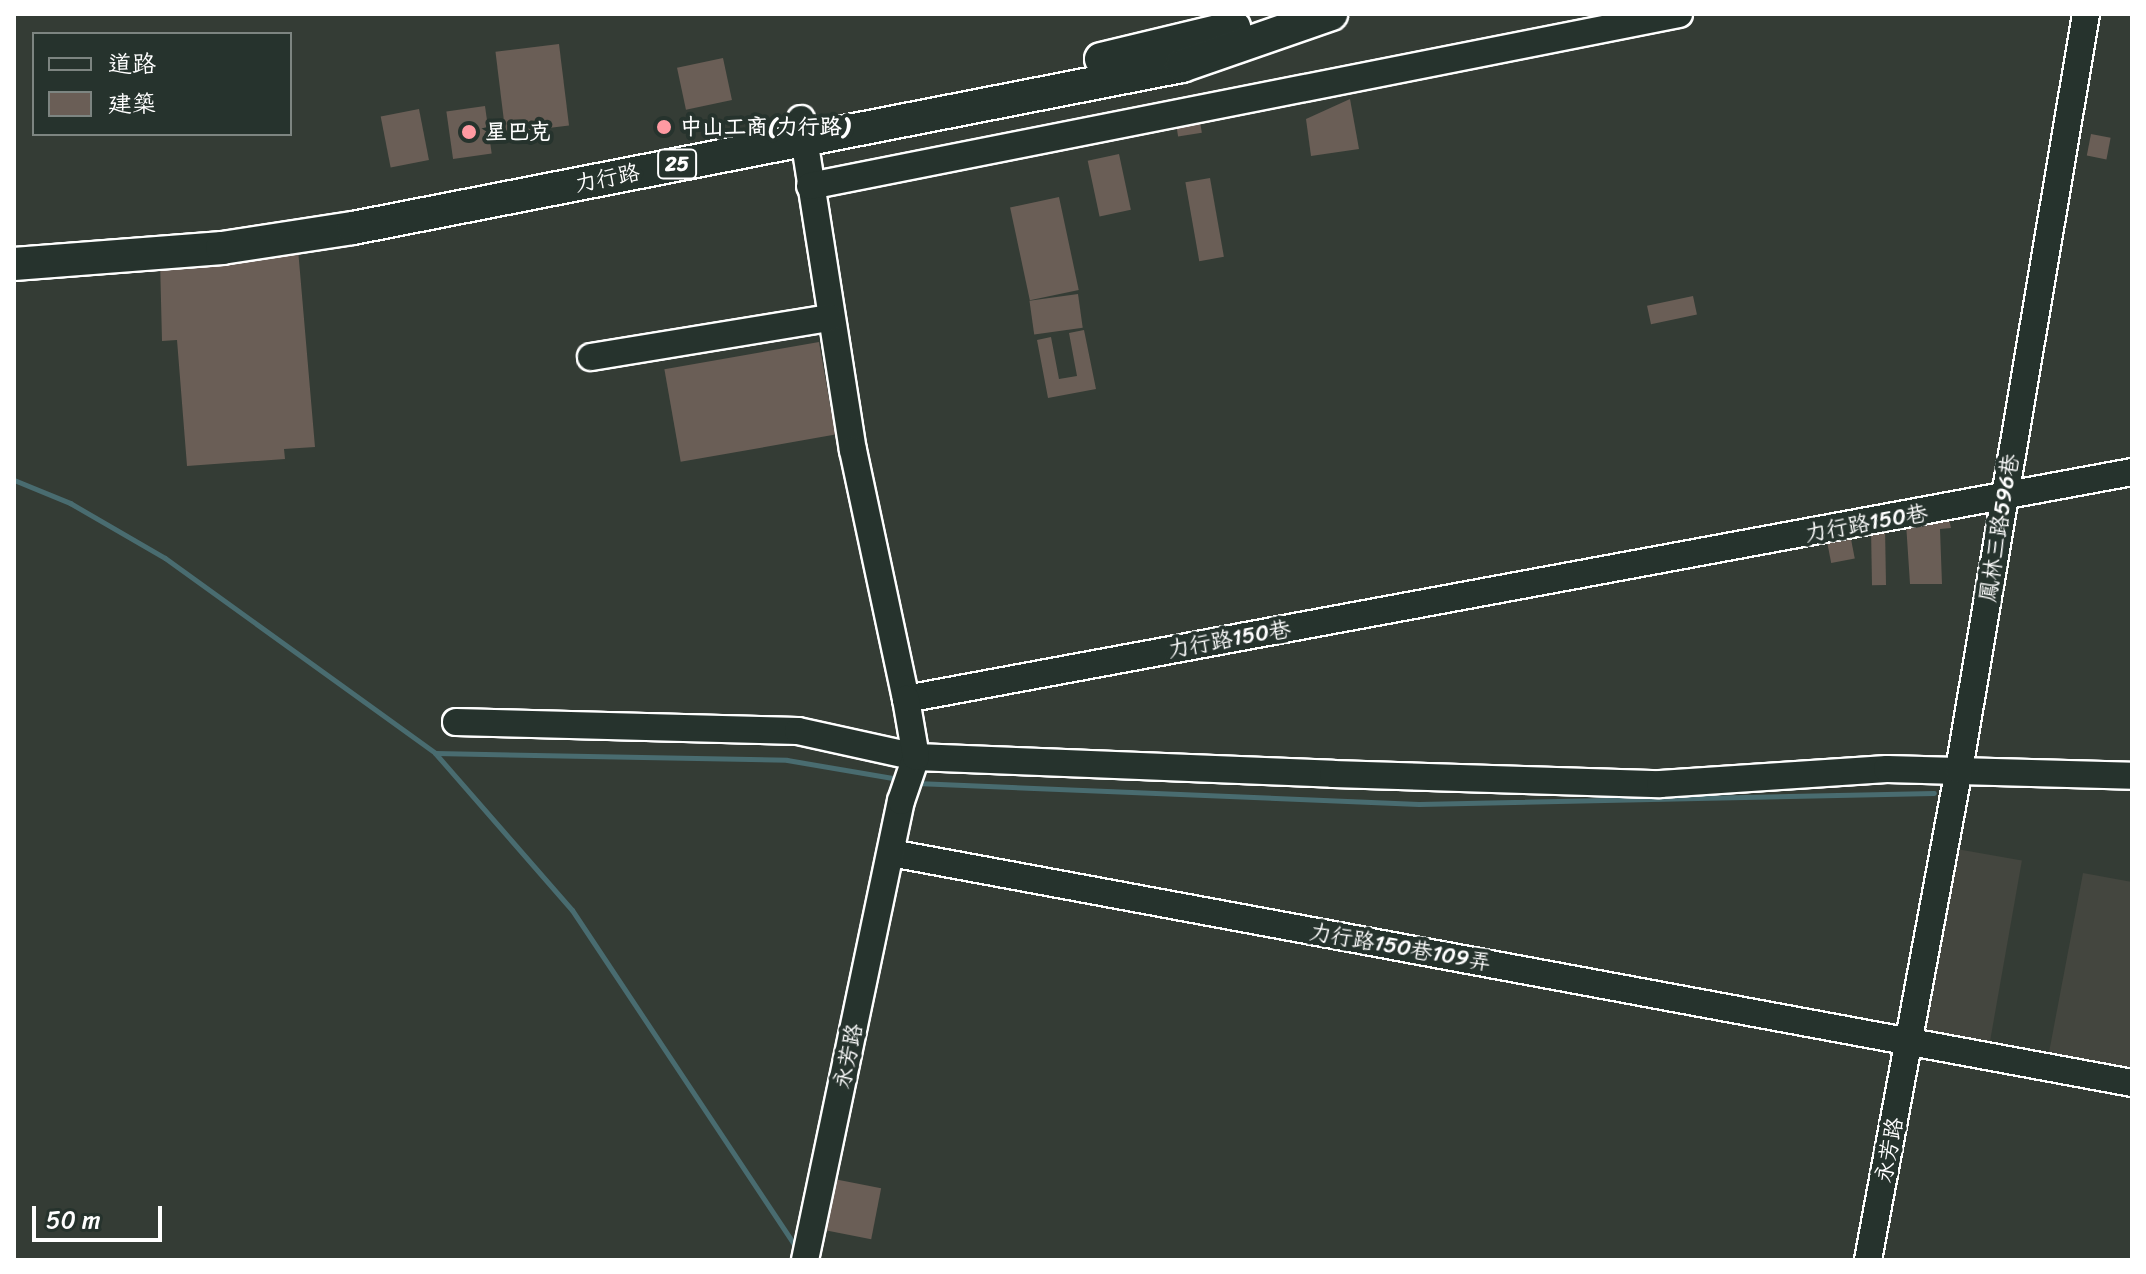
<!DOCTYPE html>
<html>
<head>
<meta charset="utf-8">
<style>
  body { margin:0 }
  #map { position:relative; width:2146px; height:1274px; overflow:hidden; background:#343c35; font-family:Sriracha,"LXGW WenKai TC",sans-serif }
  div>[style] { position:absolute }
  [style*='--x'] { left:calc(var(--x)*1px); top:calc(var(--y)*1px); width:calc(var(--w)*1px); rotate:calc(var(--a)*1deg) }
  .built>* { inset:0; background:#44463f; transform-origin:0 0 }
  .stream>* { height:5px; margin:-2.5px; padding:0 2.5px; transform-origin:2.5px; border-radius:2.5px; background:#496c70 }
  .building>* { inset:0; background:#6a5e56; transform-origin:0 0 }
  .roads { filter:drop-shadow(2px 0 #fff) drop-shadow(-2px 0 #fff) drop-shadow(0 2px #fff) drop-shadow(0 -2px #fff) }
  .minor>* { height:26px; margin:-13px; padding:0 13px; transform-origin:13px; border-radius:13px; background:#26332d }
  .major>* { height:32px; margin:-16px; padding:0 16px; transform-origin:16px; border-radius:16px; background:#26332d }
  .dots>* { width:22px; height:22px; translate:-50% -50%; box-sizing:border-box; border:4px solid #26332d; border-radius:50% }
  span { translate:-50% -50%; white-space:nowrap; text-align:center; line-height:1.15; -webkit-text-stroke:8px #26332d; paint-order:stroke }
  .shield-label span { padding:2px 6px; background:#26332d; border:2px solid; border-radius:6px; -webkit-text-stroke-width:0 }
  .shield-label { font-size:20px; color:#fff; font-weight:700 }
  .poi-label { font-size:22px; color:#fff; font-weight:700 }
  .left { translate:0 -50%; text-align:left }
  .street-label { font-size:22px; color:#fff }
  .frame { position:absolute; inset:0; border:16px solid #fff; pointer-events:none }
  .legend { position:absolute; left:32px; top:32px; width:260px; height:104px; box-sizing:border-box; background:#26332d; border:2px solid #7d8581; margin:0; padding:10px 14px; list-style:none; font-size:24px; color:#fff }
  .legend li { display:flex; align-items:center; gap:16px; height:40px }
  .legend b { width:40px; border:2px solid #7d8581 }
  .scale { position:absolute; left:32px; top:1206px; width:130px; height:36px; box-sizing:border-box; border:4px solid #fff; border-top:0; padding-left:10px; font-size:24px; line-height:28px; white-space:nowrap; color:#fff; -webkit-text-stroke:6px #26332d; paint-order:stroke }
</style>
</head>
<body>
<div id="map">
  <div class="built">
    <i style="left:1951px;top:848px;width:72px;height:193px;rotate:10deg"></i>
    <i style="clip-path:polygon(2083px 873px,2132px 882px,2132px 1079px,2047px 1063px)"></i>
  </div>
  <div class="stream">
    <i style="--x:14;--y:480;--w:61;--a:22.3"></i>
    <i style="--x:70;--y:503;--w:110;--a:30.1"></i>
    <i style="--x:165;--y:558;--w:333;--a:35.8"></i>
    <i style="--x:435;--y:753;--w:208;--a:48.9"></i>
    <i style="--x:572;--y:910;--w:407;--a:56.4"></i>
    <i style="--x:435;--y:753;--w:352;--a:1.1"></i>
    <i style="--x:787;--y:760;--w:113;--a:9.7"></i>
    <i style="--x:916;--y:783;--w:503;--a:2.39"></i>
    <i style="--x:1419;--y:804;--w:515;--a:-1.22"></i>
  </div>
  <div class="building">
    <i style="left:559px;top:44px;width:82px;height:64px;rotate:83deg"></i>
    <i style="left:723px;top:58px;width:43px;height:47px;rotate:78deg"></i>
    <i style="clip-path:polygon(1350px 99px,1359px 149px,1311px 156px,1306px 119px)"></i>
    <i style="left:485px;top:106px;width:48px;height:39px;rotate:82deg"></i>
    <i style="left:419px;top:109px;width:52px;height:39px;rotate:79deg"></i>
    <i style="left:1199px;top:115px;width:18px;height:24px;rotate:81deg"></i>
    <i style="left:2091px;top:134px;width:20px;height:22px;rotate:11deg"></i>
    <i style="left:1119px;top:154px;width:57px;height:32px;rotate:78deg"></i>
    <i style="left:1210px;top:178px;width:80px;height:25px;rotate:80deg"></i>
    <i style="left:1059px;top:197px;width:95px;height:50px;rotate:78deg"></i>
    <i style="clip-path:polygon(298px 249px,315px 447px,284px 449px,285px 459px,187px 466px,177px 340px,162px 341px,160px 260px)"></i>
    <i style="left:1078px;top:294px;width:34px;height:49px;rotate:82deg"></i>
    <i style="left:1693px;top:296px;width:19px;height:47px;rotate:78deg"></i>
    <i style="clip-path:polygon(1084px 330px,1096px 389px,1048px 398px,1037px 340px,1051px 337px,1059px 379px,1077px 376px,1069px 333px)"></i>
    <i style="left:819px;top:342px;width:94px;height:157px;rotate:80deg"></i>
    <i style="clip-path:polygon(1948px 515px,1951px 528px,1940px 529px,1942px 584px,1910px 584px,1906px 523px)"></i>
    <i style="left:1885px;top:527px;width:58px;height:14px;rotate:89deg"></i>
    <i style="left:1850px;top:534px;width:25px;height:24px;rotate:79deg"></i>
    <i style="left:834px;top:1179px;width:48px;height:52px;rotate:11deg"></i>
  </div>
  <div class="roads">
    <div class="minor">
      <i style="--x:801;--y:119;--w:335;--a:81.1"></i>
      <i style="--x:853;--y:450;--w:255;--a:78"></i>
      <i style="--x:906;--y:699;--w:1247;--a:-10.49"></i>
      <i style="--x:810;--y:186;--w:886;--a:-11.2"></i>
      <i style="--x:591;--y:357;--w:242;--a:-9.3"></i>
      <i style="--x:456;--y:722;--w:342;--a:1.5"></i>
      <i style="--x:798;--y:731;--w:121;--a:12.4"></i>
      <i style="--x:916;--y:757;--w:417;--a:2.3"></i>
      <i style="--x:1333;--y:774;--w:327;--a:1.8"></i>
      <i style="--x:1660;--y:784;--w:227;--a:-3.8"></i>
      <i style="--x:1887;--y:769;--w:245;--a:1.6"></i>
      <i style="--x:891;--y:853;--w:1262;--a:10.5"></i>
      <i style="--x:805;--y:1260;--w:469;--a:-78.2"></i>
      <i style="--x:901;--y:801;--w:46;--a:-71.2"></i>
      <i style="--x:916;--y:757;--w:59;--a:-99.8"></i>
      <i style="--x:1868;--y:1260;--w:498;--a:-79.5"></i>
      <i style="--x:1959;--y:770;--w:767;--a:-80.46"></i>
    </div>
    <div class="major">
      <i style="--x:1101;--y:59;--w:137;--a:-13.5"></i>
      <i style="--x:14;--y:264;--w:209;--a:-4.4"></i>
      <i style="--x:222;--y:248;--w:133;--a:-8.7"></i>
      <i style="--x:353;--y:228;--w:845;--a:-11.06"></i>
      <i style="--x:1182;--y:66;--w:158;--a:-19.2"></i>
    </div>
  </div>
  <div class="dots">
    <i style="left:664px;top:127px;background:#ff9aa2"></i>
    <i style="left:469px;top:132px;background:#ff9aa2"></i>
  </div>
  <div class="shield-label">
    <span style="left:677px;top:164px">25</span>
  </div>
  <div class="poi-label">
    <span class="left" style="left:680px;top:127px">中山工商(力行路)</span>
    <span class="left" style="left:485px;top:132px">星巴克</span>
  </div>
  <div class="street-label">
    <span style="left:607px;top:178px;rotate:-11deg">力行路</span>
    <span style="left:1866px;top:523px;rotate:-10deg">力行路150巷</span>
    <span style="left:1999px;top:528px;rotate:-81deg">鳳林三路596巷</span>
    <span style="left:1229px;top:639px;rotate:-10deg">力行路150巷</span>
    <span style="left:1400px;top:947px;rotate:10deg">力行路150巷109弄</span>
    <span style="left:848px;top:1056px;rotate:-78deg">永芳路</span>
    <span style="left:1889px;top:1150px;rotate:-79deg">永芳路</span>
  </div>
  <div class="frame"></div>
  <ul class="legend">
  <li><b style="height:10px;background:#26332d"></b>道路</li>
  <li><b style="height:22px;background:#6a5e56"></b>建築</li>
  </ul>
  <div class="scale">50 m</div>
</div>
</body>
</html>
